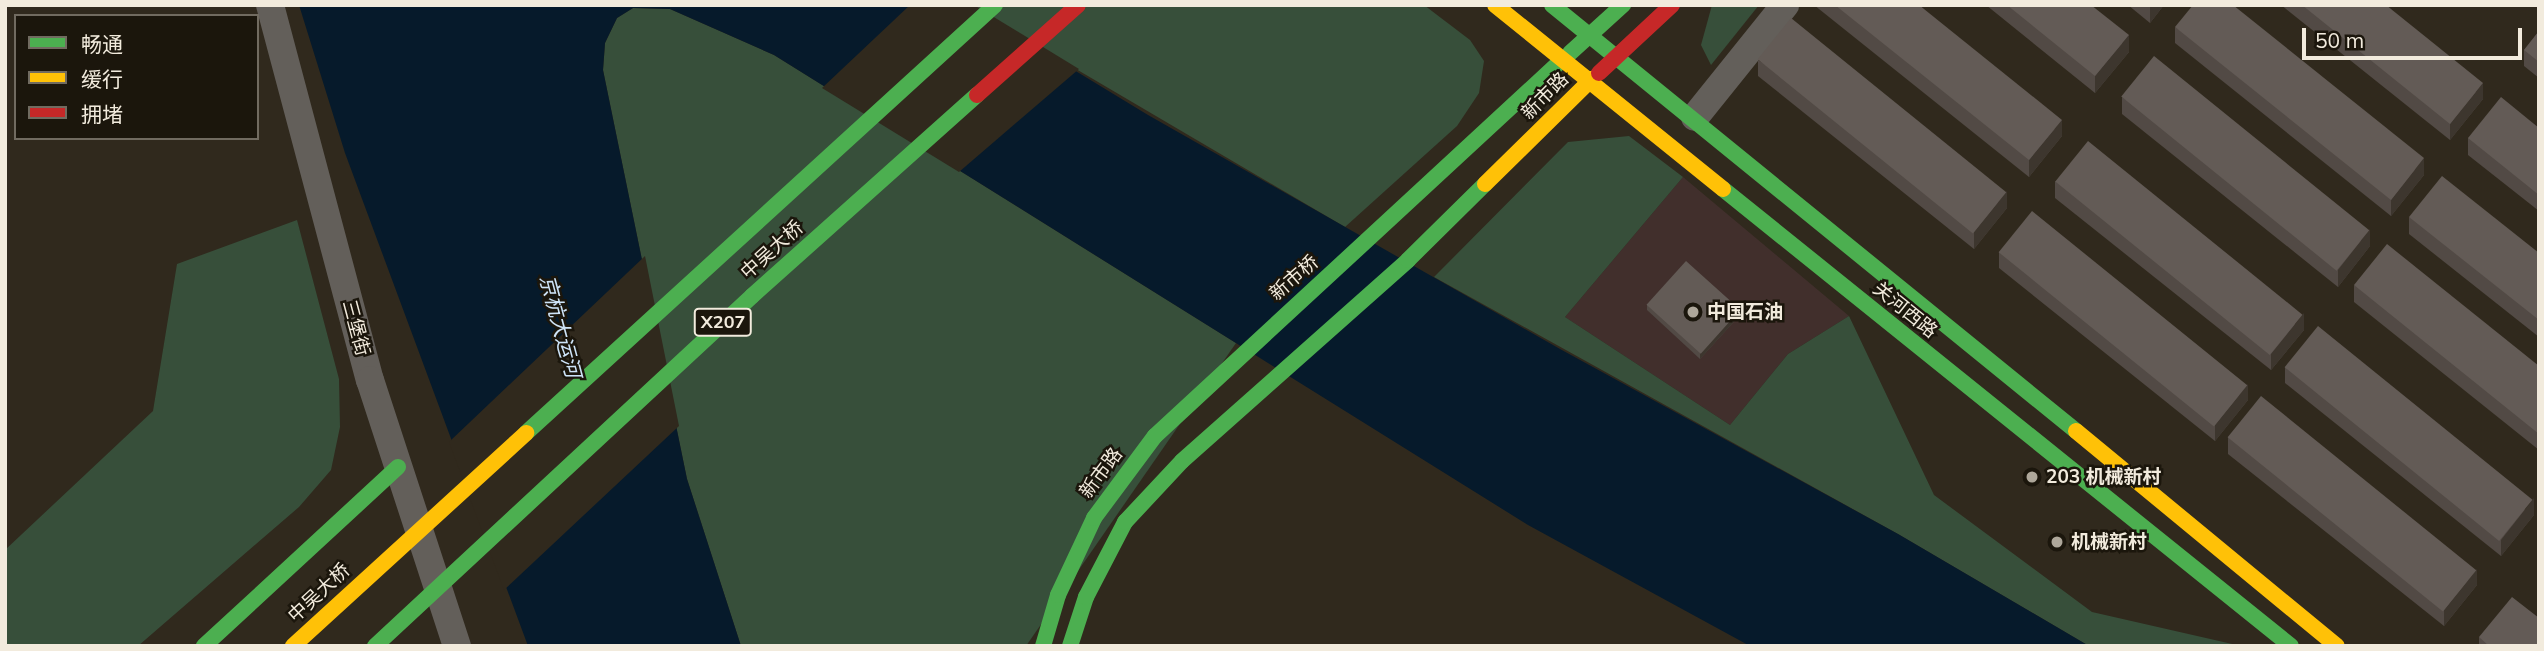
<!DOCTYPE html>
<html>
<head>
<meta charset="utf-8">
<style>
  body { margin:0 }
  #map { position:relative; width:2544px; height:651px; overflow:hidden; background:#30291d; font-family:Mulish,"Noto Sans SC",sans-serif }
  div>[style] { position:absolute }
  [style*='--x'] { left:calc(var(--x)*1px); top:calc(var(--y)*1px); width:calc(var(--w)*1px); rotate:calc(var(--a)*1deg) }
  .commercial>* { inset:0; background:#412f2c }
  .green>* { inset:0; background:#374f3a }
  .water>* { inset:0; background:#061a2b }
  .pier>* { inset:0; background:#30291d }
  .street>* { height:28px; margin:-14px; padding:0 14px; transform-origin:14px; border-radius:14px; background:#635f5a }
  .fast>* { height:16px; margin:-8px; padding:0 8px; transform-origin:8px; border-radius:8px; background:#4caf50 }
  .slow>* { height:16px; margin:-8px; padding:0 8px; transform-origin:8px; border-radius:8px; background:#ffc107 }
  .jam>* { height:16px; margin:-8px; padding:0 8px; transform-origin:8px; border-radius:8px; background:#c62828 }
  .wall>* { inset:0; background:#524a45 }
  .shaded-wall>* { inset:0; background:#3d362e }
  .building>* { inset:0; background:#635b56; transform-origin:0 0 }
  .dots>* { width:19px; height:19px; translate:-50% -50%; box-sizing:border-box; border:4px solid #1b160c; border-radius:50% }
  span { translate:-50% -50%; white-space:nowrap; text-align:center; line-height:1.15; -webkit-text-stroke:5px #1b160c; paint-order:stroke }
  .shield-label span { padding:2px 5px; background:#1b160c; border:2px solid; border-radius:5px; -webkit-text-stroke-width:0 }
  .shield-label { font-size:18px; color:#f2ebdd; font-weight:700 }
  .street-label { font-size:19px; color:#f2ebdd }
  .poi-label { font-size:19px; color:#f2ebdd; font-weight:700 }
  .left { translate:0 -50%; text-align:left }
  .water-label { font-size:21px; color:#cee4f8; font-style:italic }
  .frame { position:absolute; inset:0; border:7px solid #f2ebdd; pointer-events:none }
  .legend { position:absolute; left:14px; top:14px; width:245px; height:126px; box-sizing:border-box; background:#1b160c; border:2px solid #716b60; margin:0; padding:9px 12px; list-style:none; font-size:21px; color:#f2ebdd }
  .legend li { display:flex; align-items:center; gap:14px; height:35px }
  .legend b { width:35px; border:2px solid #716b60 }
  .scale { position:absolute; left:2302px; top:28px; width:220px; height:32px; box-sizing:border-box; border:4px solid #f2ebdd; border-top:0; padding-left:9px; font-size:21px; line-height:24px; white-space:nowrap; color:#f2ebdd; -webkit-text-stroke:5px #1b160c; paint-order:stroke }
</style>
</head>
<body>
<div id="map">
  <div class="commercial">
    <i style="clip-path:polygon(1683px 177px,1849px 316px,1788px 354px,1730px 425px,1565px 317px)"></i>
  </div>
  <div class="green">
    <i style="clip-path:polygon(967px 5px,1424px 5px,1470px 40px,1484px 61px,1479px 93px,1457px 126px,1345px 227px)"></i>
    <i style="clip-path:polygon(1712px 5px,1759px 5px,1711px 65px,1701px 45px)"></i>
    <i style="clip-path:polygon(633px 8px,670px 9px,774px 55px,1236px 343px,1026px 646px,741px 646px,687px 479px,603px 70px,605px 43px,617px 18px)"></i>
    <i style="clip-path:polygon(1629px 136px,1683px 177px,1565px 317px,1730px 425px,1788px 354px,1849px 316px,1934px 495px,2092px 612px,2241px 646px,2089px 646px,1898px 534px,1434px 277px,1568px 142px)"></i>
    <i style="clip-path:polygon(297px 220px,339px 379px,340px 427px,331px 470px,299px 507px,138px 646px,7px 646px,5px 550px,153px 411px,177px 264px)"></i>
  </div>
  <div class="water">
    <i style="clip-path:polygon(299px 5px,967px 5px,1148px 115px,1560px 349px,1898px 534px,2089px 646px,1750px 646px,1528px 525px,774px 55px,670px 9px,633px 8px,617px 18px,605px 43px,603px 70px,687px 479px,741px 646px,528px 646px,345px 153px)"></i>
  </div>
  <div class="pier">
    <i style="clip-path:polygon(910px 5px,974px 5px,1079px 69px,959px 172px,822px 88px)"></i>
    <i style="clip-path:polygon(645px 256px,679px 426px,504px 590px,449px 442px)"></i>
  </div>
  <div class="street">
    <i style="--x:270;--y:5;--w:388;--a:75.1"></i>
    <i style="--x:370;--y:380;--w:280;--a:71.9"></i>
    <i style="--x:1695;--y:117;--w:144;--a:-51.2"></i>
  </div>
  <div class="fast">
    <i style="--x:1552;--y:5;--w:675;--a:39.11"></i>
    <i style="--x:1570;--y:53;--w:72;--a:-42.2"></i>
    <i style="--x:1723;--y:189;--w:729;--a:38.82"></i>
    <i style="--x:526;--y:433;--w:635;--a:-42.38"></i>
    <i style="--x:204;--y:646;--w:264;--a:-42.7"></i>
    <i style="--x:375;--y:646;--w:514;--a:-42.87"></i>
    <i style="--x:752;--y:296;--w:302;--a:-41.8"></i>
    <i style="--x:1043;--y:646;--w:53;--a:-73.6"></i>
    <i style="--x:1058;--y:595;--w:85;--a:-64.9"></i>
    <i style="--x:1094;--y:518;--w:102;--a:-53.4"></i>
    <i style="--x:1155;--y:436;--w:556;--a:-42.74"></i>
    <i style="--x:1070;--y:646;--w:52;--a:-71.9"></i>
    <i style="--x:1086;--y:597;--w:85;--a:-62.5"></i>
    <i style="--x:1125;--y:522;--w:83;--a:-46.9"></i>
    <i style="--x:1182;--y:461;--w:302;--a:-41.6"></i>
    <i style="--x:1408;--y:260;--w:108;--a:-44.6"></i>
  </div>
  <div class="slow">
    <i style="--x:1495;--y:5;--w:293;--a:38.9"></i>
    <i style="--x:1485;--y:184;--w:150;--a:-44.5"></i>
    <i style="--x:2076;--y:431;--w:338;--a:39.5"></i>
    <i style="--x:293;--y:646;--w:316;--a:-42.4"></i>
  </div>
  <div class="jam">
    <i style="--x:1599;--y:73;--w:100;--a:-43"></i>
    <i style="--x:977;--y:95;--w:135;--a:-41.7"></i>
  </div>
  <div class="wall">
    <i style="clip-path:polygon(1814px 5px,1919px 5px,2062px 136px,2029px 177px)"></i>
    <i style="clip-path:polygon(1986px 5px,2091px 5px,2129px 52px,2095px 93px)"></i>
    <i style="clip-path:polygon(2128px 5px,2164px 5px,2150px 23px)"></i>
    <i style="clip-path:polygon(2281px 5px,2386px 5px,2483px 99px,2450px 140px)"></i>
    <i style="clip-path:polygon(2175px 27px,2424px 175px,2391px 216px,2175px 43px)"></i>
    <i style="clip-path:polygon(2539px 31px,2539px 78px,2524px 66px,2524px 50px)"></i>
    <i style="clip-path:polygon(1758px 60px,2007px 208px,1974px 249px,1758px 76px)"></i>
    <i style="clip-path:polygon(2122px 97px,2370px 246px,2338px 287px,2122px 114px)"></i>
    <i style="clip-path:polygon(2539px 128px,2539px 211px,2468px 155px,2468px 138px)"></i>
    <i style="clip-path:polygon(2055px 181px,2304px 330px,2271px 370px,2055px 198px)"></i>
    <i style="clip-path:polygon(2409px 217px,2539px 253px,2539px 337px,2409px 234px)"></i>
    <i style="clip-path:polygon(1999px 252px,2248px 400px,2215px 441px,1999px 268px)"></i>
    <i style="clip-path:polygon(2354px 285px,2539px 366px,2539px 450px,2354px 302px)"></i>
    <i style="clip-path:polygon(1647px 305px,1740px 315px,1700px 359px,1647px 310px)"></i>
    <i style="clip-path:polygon(2285px 367px,2534px 515px,2501px 556px,2285px 383px)"></i>
    <i style="clip-path:polygon(2228px 437px,2477px 585px,2444px 626px,2228px 454px)"></i>
    <i style="clip-path:polygon(2539px 567px,2539px 587px,2537px 585px,2537px 569px)"></i>
    <i style="clip-path:polygon(2479px 637px,2539px 646px,2479px 646px)"></i>
  </div>
  <div class="shaded-wall">
    <i style="clip-path:polygon(2151px 5px,2164px 5px,2150px 23px,2150px 6px)"></i>
    <i style="clip-path:polygon(2129px 35px,2129px 52px,2095px 93px,2095px 76px)"></i>
    <i style="clip-path:polygon(2483px 83px,2483px 99px,2450px 140px,2450px 124px)"></i>
    <i style="clip-path:polygon(2062px 120px,2062px 136px,2029px 177px,2029px 160px)"></i>
    <i style="clip-path:polygon(2424px 158px,2424px 175px,2391px 216px,2391px 200px)"></i>
    <i style="clip-path:polygon(2007px 191px,2007px 208px,1974px 249px,1974px 232px)"></i>
    <i style="clip-path:polygon(2370px 229px,2370px 246px,2338px 287px,2338px 270px)"></i>
    <i style="clip-path:polygon(1740px 310px,1740px 315px,1700px 359px,1700px 353px)"></i>
    <i style="clip-path:polygon(2304px 313px,2304px 330px,2271px 370px,2271px 354px)"></i>
    <i style="clip-path:polygon(2248px 384px,2248px 400px,2215px 441px,2215px 425px)"></i>
    <i style="clip-path:polygon(2534px 498px,2534px 515px,2501px 556px,2501px 540px)"></i>
    <i style="clip-path:polygon(2477px 569px,2477px 585px,2444px 626px,2444px 610px)"></i>
  </div>
  <div class="building">
    <i style="clip-path:polygon(1835px 5px,1919px 5px,2062px 120px,2029px 160px)"></i>
    <i style="clip-path:polygon(2007px 5px,2091px 5px,2129px 35px,2095px 76px)"></i>
    <i style="clip-path:polygon(2193px 5px,2233px 5px,2424px 158px,2391px 200px,2175px 27px)"></i>
    <i style="clip-path:polygon(2302px 5px,2386px 5px,2483px 83px,2450px 124px)"></i>
    <i style="left:1791px;top:18px;width:277px;height:53px;rotate:39deg"></i>
    <i style="clip-path:polygon(2539px 31px,2539px 62px,2524px 50px)"></i>
    <i style="left:2154px;top:56px;width:277px;height:52px;rotate:39deg"></i>
    <i style="clip-path:polygon(2501px 97px,2539px 128px,2539px 195px,2468px 138px)"></i>
    <i style="left:2088px;top:141px;width:276px;height:52px;rotate:39deg"></i>
    <i style="clip-path:polygon(2442px 176px,2539px 253px,2539px 320px,2409px 217px)"></i>
    <i style="left:2032px;top:211px;width:277px;height:53px;rotate:39deg"></i>
    <i style="clip-path:polygon(2387px 244px,2539px 366px,2539px 434px,2354px 285px)"></i>
    <i style="left:1686px;top:261px;width:73px;height:59px;rotate:42deg"></i>
    <i style="left:2318px;top:326px;width:276px;height:53px;rotate:39deg"></i>
    <i style="left:2261px;top:396px;width:277px;height:53px;rotate:39deg"></i>
    <i style="clip-path:polygon(2512px 597px,2539px 618px,2539px 646px,2489px 646px,2479px 637px)"></i>
  </div>
  <div class="dots">
    <i style="left:1693px;top:312px;background:#aea79a"></i>
    <i style="left:2032px;top:477px;background:#aea79a"></i>
    <i style="left:2057px;top:542px;background:#aea79a"></i>
  </div>
  <div class="shield-label">
    <span style="left:723px;top:322px">X207</span>
  </div>
  <div class="street-label">
    <span style="left:1545px;top:96px;rotate:-45deg">新市路</span>
    <span style="left:772px;top:250px;rotate:-42deg">中吴大桥</span>
    <span style="left:1294px;top:278px;rotate:-41deg">新市桥</span>
    <span style="left:1905px;top:310px;rotate:39deg">关河西路</span>
    <span style="left:356px;top:328px;rotate:75deg">三堡街</span>
    <span style="left:1101px;top:473px;rotate:-53deg">新市路</span>
    <span style="left:319px;top:593px;rotate:-43deg">中吴大桥</span>
  </div>
  <div class="poi-label">
    <span class="left" style="left:1707px;top:312px">中国石油</span>
    <span class="left" style="left:2046px;top:477px">203 机械新村</span>
    <span class="left" style="left:2071px;top:542px">机械新村</span>
  </div>
  <div class="water-label">
    <span style="left:561px;top:326px;rotate:75deg">京杭大运河</span>
  </div>
  <div class="frame"></div>
  <ul class="legend">
  <li><b style="height:9px;background:#4caf50"></b>畅通</li>
  <li><b style="height:9px;background:#ffc107"></b>缓行</li>
  <li><b style="height:9px;background:#c62828"></b>拥堵</li>
  </ul>
  <div class="scale">50 m</div>
</div>
</body>
</html>
